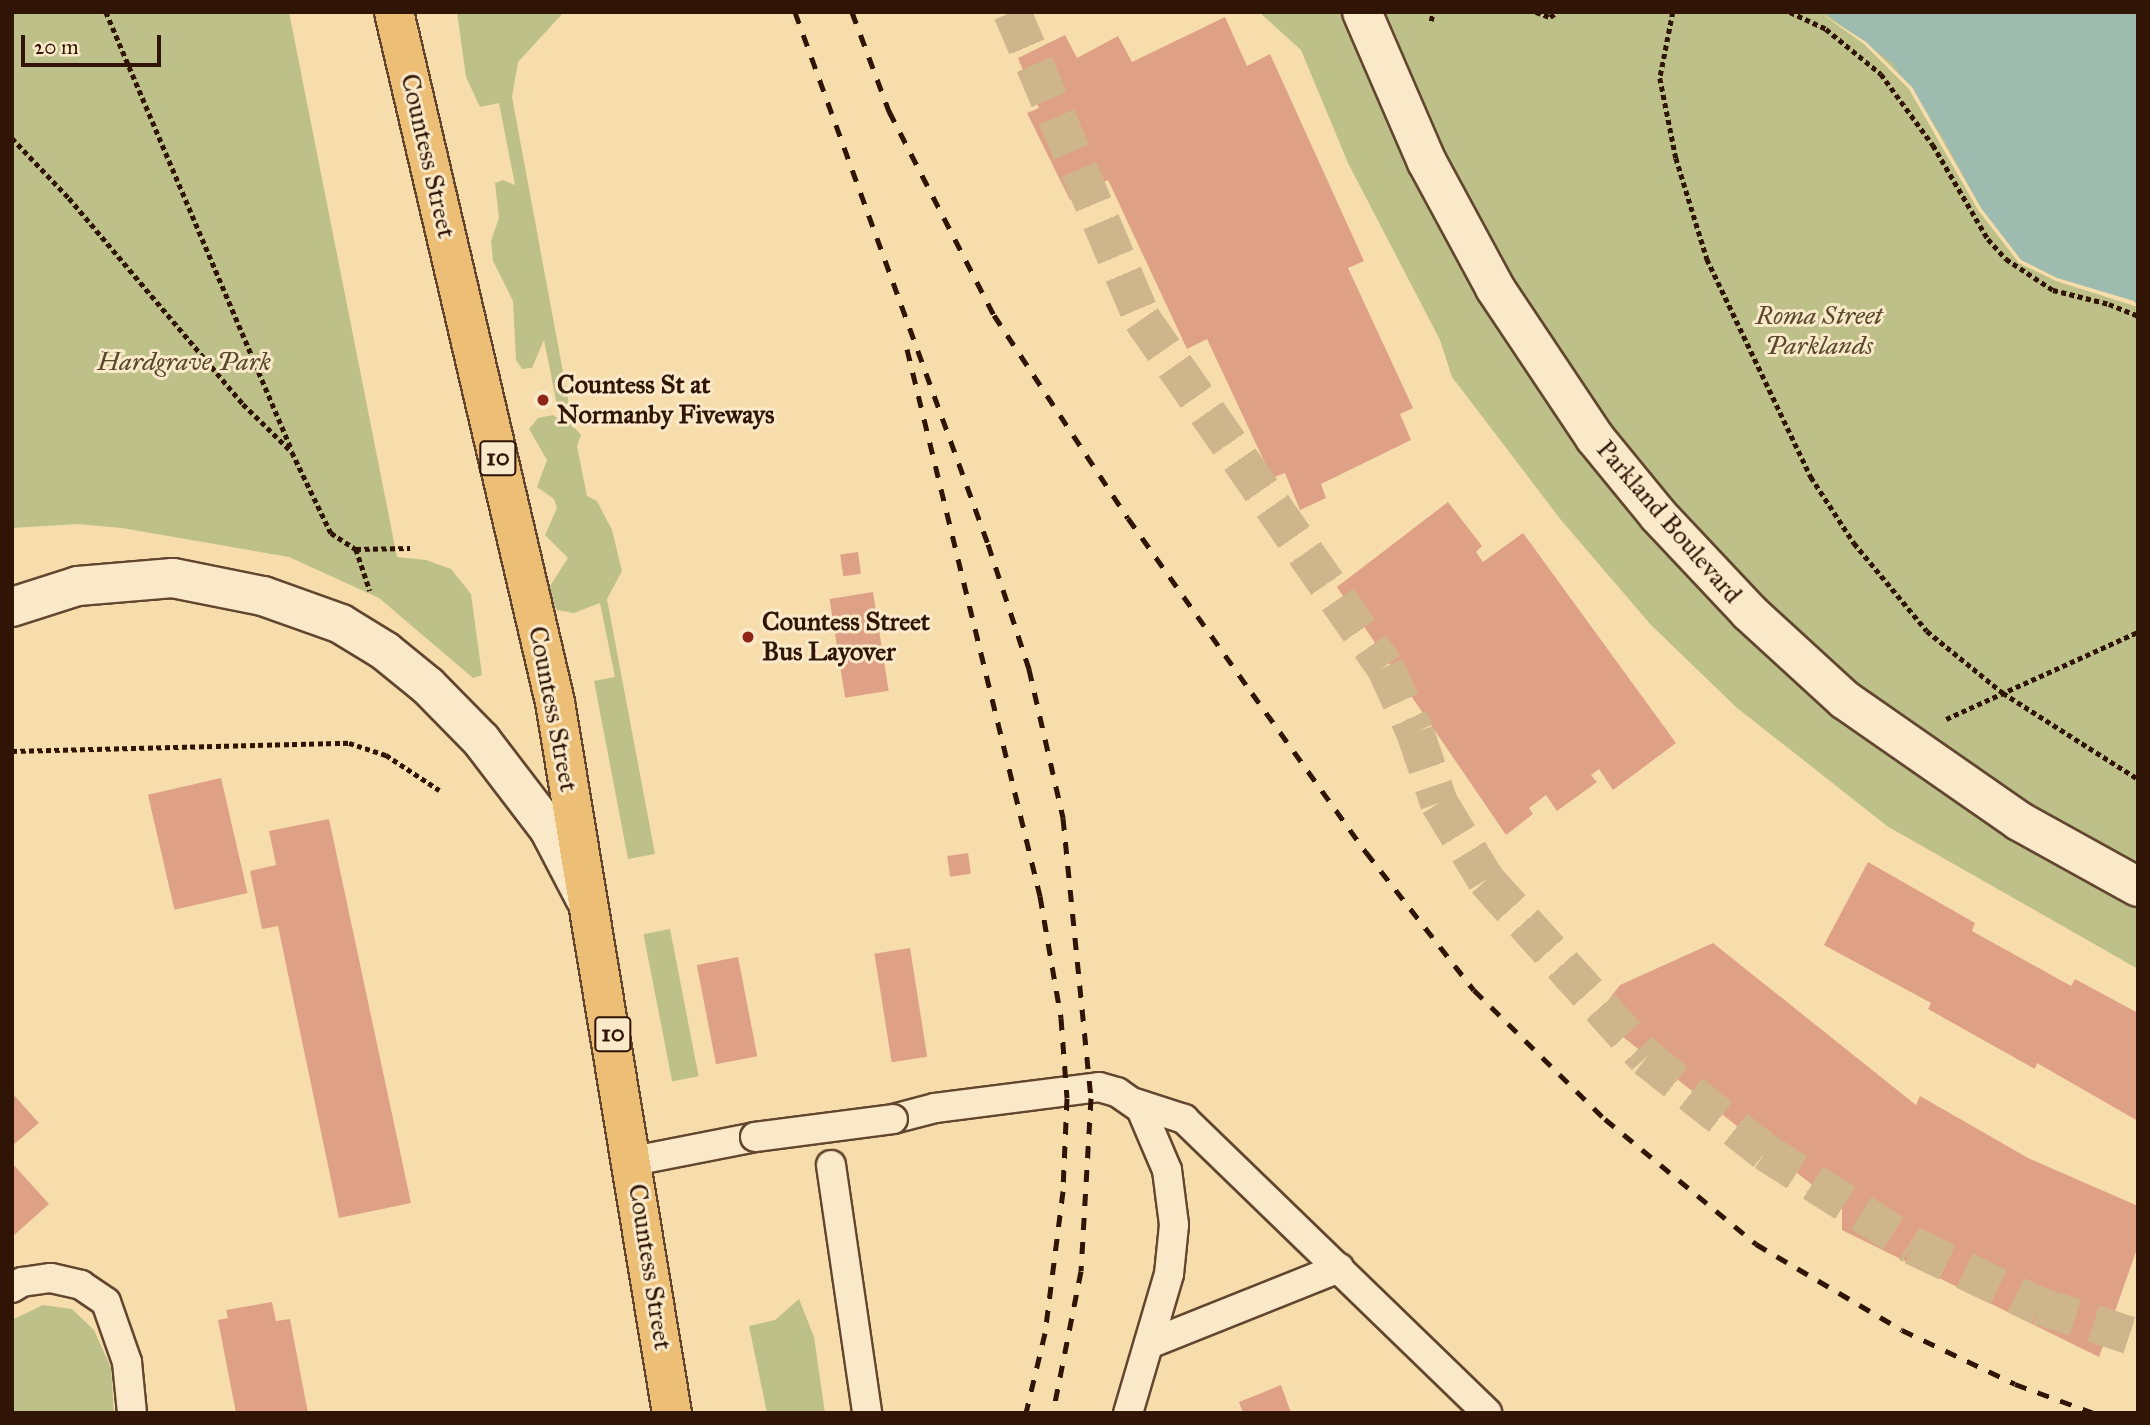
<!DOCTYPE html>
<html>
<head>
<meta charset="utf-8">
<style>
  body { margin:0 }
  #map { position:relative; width:2150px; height:1425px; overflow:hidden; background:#f7ddac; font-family:"IM FELL Great Primer",serif }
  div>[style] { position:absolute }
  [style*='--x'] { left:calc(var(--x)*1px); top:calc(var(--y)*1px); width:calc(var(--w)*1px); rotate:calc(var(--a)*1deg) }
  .green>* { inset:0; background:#bdc189; transform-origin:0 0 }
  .water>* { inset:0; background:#9ebbb0 }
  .pier>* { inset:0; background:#f7ddac }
  .building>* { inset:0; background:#dfa185; transform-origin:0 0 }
  .street-tunnel>* { height:38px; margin-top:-19px; transform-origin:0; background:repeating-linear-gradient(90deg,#cfb58b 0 38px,transparent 0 57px) }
  .path>* { height:4.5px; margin-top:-2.25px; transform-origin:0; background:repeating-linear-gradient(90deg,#301405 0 5px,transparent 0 8.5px) }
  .roads { filter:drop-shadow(2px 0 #62462f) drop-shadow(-2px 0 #62462f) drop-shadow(0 2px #62462f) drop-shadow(0 -2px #62462f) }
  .lane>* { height:28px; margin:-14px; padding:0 14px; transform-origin:14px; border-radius:14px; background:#fae9c9 }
  .secondary>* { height:38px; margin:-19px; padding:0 19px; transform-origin:19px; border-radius:19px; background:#fae9c9 }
  .primary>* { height:38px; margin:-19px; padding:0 19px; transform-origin:19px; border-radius:19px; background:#ecbe76 }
  .rail>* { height:5px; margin-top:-2.5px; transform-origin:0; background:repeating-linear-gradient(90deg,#301405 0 12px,transparent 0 24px) }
  .bridges { filter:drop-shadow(2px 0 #62462f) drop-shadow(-2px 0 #62462f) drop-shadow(0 2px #62462f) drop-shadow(0 -2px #62462f) }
  .lane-bridge>* { height:28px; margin:-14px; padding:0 14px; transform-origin:14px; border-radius:14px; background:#fae9c9 }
  .dots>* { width:19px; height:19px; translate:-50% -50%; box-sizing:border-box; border:4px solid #fae9c9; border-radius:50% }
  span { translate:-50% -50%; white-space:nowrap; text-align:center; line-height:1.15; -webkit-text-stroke:6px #fae9c9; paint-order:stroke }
  .shield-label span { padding:2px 5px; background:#fae9c9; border:2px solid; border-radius:5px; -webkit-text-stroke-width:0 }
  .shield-label { font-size:24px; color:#301405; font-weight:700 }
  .street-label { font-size:26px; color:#301405 }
  .park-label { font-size:26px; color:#5a482d; font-style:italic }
  .poi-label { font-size:26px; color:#301405; font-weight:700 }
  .left { translate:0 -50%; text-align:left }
  .frame { position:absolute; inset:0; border:14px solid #301405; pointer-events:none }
  .scale { position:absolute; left:21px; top:35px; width:140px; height:32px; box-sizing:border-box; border:4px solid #301405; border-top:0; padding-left:9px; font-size:21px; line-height:24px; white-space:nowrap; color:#301405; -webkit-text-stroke:5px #fae9c9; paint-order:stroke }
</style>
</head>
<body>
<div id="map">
  <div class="green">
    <i style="clip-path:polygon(12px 12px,289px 12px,397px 557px,426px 560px,451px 569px,471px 594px,482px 675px,473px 678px,379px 598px,289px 557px,122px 528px,77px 524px,12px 528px)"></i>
    <i style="clip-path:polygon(457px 12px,564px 12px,518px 62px,512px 97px,573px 426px,581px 435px,577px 446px,587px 496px,597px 501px,612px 530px,622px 571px,607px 599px,655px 854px,628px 859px,594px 681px,615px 677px,600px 603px,574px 613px,557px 610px,552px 601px,550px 586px,568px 558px,545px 535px,557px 508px,554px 499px,537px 487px,547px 460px,529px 429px,538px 418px,553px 415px,560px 420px,544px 340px,532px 368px,522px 369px,516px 360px,513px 301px,493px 261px,491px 241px,499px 218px,495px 183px,503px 180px,515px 185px,499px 103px,480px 107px,466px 77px)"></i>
    <i style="clip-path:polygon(1259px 12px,2138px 12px,2138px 969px,1887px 826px,1736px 707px,1651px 625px,1561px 520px,1452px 377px,1440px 340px,1348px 163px,1301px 50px)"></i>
    <i style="left:670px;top:929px;width:150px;height:27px;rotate:79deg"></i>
    <i style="clip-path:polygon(799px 1299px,814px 1337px,825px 1413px,767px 1413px,749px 1326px,775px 1320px)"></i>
    <i style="clip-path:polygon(43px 1305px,72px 1309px,94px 1330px,111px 1368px,114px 1413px,12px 1413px,12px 1320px)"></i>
  </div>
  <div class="water">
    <i style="clip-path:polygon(1823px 12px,2138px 12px,2138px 303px,2057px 278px,2021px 260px,1981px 208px,1943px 138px,1892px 63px)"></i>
  </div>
  <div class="pier">
    <i style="clip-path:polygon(1819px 12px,1866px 42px,1912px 87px,1981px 208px,2021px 260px,2057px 278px,2134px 301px,2138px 307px,2056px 281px,2019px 263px,1978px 210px,1909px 89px,1864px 44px)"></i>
  </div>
  <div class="building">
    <i style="clip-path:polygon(1225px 17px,1247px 66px,1270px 54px,1364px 261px,1348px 268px,1413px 408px,1400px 414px,1411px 440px,1321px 484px,1326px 498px,1300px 510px,1285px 473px,1272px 478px,1207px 339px,1187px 349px,1108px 180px,1070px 200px,1027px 113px,1039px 108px,1018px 58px,1065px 35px,1077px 58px,1118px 36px,1132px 62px)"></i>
    <i style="clip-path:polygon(1448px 502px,1482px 546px,1476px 552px,1483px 562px,1523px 533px,1676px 743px,1613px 790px,1599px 769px,1591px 775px,1597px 782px,1557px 811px,1546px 795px,1529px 808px,1533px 814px,1506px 835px,1337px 587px)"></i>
    <i style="left:858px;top:552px;width:22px;height:18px;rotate:82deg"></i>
    <i style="left:873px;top:592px;width:100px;height:44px;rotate:81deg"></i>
    <i style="left:221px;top:778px;width:118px;height:75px;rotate:77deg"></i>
    <i style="clip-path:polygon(329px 819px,411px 1203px,339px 1218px,278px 926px,262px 929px,250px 871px,276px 865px,269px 831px)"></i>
    <i style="left:968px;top:853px;width:21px;height:21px;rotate:82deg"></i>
    <i style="clip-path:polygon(1868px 862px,1975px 923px,1972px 931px,2071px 986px,2075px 979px,2138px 1013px,2138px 1121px,2037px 1063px,2035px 1069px,1928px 1009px,1931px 1003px,1824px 945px)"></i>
    <i style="clip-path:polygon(1713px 943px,1916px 1105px,1920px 1096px,2028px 1158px,2138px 1206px,2138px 1246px,2099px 1357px,1842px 1230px,1842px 1208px,1596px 1016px,1620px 985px)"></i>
    <i style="left:910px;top:948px;width:110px;height:36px;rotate:81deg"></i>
    <i style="left:738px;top:957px;width:101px;height:42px;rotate:79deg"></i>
    <i style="clip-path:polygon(12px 1093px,39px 1123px,12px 1146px)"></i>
    <i style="clip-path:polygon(12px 1163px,49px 1204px,12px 1237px)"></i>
    <i style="clip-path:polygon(272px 1302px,276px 1321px,290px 1319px,308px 1413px,236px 1413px,218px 1320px,228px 1318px,226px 1310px)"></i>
    <i style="clip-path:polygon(1281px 1385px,1291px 1413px,1243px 1413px,1239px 1402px)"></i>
  </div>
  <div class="street-tunnel">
    <i style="--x:1012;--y:12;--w:333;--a:67"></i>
    <i style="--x:1142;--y:319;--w:424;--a:55.1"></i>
    <i style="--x:1385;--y:667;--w:72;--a:65.2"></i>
    <i style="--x:1415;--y:732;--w:75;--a:71.3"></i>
    <i style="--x:1439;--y:803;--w:90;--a:58.6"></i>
    <i style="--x:1486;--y:880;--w:239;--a:48"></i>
    <i style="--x:1646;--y:1058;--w:152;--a:38.3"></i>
    <i style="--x:1765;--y:1152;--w:175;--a:32.4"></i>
    <i style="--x:1913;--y:1246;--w:140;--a:25.5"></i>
    <i style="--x:2039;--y:1306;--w:104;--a:17.9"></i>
  </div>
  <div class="path">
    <i style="--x:106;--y:12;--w:474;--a:67"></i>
    <i style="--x:1536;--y:12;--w:15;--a:20"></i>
    <i style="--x:1550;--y:17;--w:9;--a:-36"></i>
    <i style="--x:1673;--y:12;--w:67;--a:101.1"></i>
    <i style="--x:1660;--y:78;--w:82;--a:78.7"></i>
    <i style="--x:1676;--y:158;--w:106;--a:72.9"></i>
    <i style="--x:1707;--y:259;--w:242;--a:64.5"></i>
    <i style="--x:1811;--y:477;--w:79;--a:56.9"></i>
    <i style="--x:1854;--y:543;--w:114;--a:50.3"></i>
    <i style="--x:1927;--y:631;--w:98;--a:39.2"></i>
    <i style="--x:2003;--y:693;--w:160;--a:32.5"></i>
    <i style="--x:1790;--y:12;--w:40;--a:25"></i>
    <i style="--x:1826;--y:29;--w:71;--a:39.3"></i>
    <i style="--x:1881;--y:74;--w:88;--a:53.8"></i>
    <i style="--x:1933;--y:145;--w:109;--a:59.7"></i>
    <i style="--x:1988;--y:239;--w:27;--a:48"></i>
    <i style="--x:2006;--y:259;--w:56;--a:33.4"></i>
    <i style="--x:2053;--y:290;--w:58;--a:14"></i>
    <i style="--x:2109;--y:304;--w:31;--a:22"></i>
    <i style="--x:1431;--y:21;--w:9;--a:-77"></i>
    <i style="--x:12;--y:138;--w:83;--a:46.5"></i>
    <i style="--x:69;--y:198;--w:270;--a:49.8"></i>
    <i style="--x:243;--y:404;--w:69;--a:44.4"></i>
    <i style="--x:292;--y:452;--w:90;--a:64.3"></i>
    <i style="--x:331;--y:533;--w:30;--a:33"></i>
    <i style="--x:356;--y:549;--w:54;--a:-1.1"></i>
    <i style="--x:356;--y:549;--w:44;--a:71.6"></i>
    <i style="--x:1946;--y:719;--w:211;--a:-24.4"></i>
    <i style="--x:12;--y:751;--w:337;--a:-1.4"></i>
    <i style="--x:349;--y:743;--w:39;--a:18"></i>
    <i style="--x:386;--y:755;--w:64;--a:33.4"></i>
  </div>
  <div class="roads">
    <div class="lane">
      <i style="--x:1135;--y:1103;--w:52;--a:18.1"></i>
      <i style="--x:1184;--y:1119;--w:422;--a:44.1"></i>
      <i style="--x:893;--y:1119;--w:43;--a:-14.7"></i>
      <i style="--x:935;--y:1108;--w:165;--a:-7.3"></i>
      <i style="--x:1099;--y:1087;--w:19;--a:16"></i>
      <i style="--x:1117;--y:1092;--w:29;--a:35"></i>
      <i style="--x:1141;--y:1109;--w:66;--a:66.9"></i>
      <i style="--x:1167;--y:1170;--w:55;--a:82.7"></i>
      <i style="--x:1174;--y:1225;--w:49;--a:95.8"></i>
      <i style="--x:1169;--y:1274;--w:145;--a:106.4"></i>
      <i style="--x:633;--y:1161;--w:124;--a:-11.1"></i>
      <i style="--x:831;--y:1165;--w:251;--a:81.7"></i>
      <i style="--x:12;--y:1288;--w:12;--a:-31"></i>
      <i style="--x:22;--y:1282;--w:29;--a:-8"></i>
      <i style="--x:51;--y:1278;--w:31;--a:13"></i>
      <i style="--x:81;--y:1285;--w:30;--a:34"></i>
      <i style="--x:106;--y:1302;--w:64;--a:70.7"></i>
      <i style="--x:127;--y:1362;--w:51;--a:84.4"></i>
      <i style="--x:1149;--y:1344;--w:205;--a:-21.8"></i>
    </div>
    <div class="secondary">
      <i style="--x:1362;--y:12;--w:163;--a:66.6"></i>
      <i style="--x:1427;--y:162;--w:143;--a:61.6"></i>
      <i style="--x:1495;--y:288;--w:180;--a:56.3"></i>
      <i style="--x:1595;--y:438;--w:99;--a:50.7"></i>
      <i style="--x:1658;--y:515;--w:133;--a:46.8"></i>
      <i style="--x:1749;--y:612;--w:130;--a:42.5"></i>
      <i style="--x:1845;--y:700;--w:212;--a:34.8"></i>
      <i style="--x:2019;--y:821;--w:136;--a:29"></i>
      <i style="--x:12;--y:607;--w:69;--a:-17.7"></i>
      <i style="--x:78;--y:586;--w:95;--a:-4.8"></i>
      <i style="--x:173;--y:578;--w:92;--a:11.3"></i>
      <i style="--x:263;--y:596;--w:83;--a:19.7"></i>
      <i style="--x:341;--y:624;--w:52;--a:31.5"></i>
      <i style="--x:385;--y:651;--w:55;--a:39.1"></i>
      <i style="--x:428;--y:686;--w:76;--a:45.5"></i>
      <i style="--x:481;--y:740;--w:112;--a:52.6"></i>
      <i style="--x:549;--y:829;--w:78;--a:62.4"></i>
    </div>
    <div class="primary">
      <i style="--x:394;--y:12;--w:709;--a:76.87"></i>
      <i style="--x:555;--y:702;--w:721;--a:80.66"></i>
    </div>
  </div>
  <div class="rail">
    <i style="--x:795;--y:12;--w:566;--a:70.06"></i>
    <i style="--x:988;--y:544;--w:132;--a:71.8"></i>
    <i style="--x:1029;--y:669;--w:153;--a:77.1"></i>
    <i style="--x:1063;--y:818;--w:281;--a:84.3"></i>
    <i style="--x:1091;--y:1098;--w:173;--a:93.3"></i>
    <i style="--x:1081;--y:1271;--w:145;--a:101.2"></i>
    <i style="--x:852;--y:12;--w:106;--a:69.5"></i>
    <i style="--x:889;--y:111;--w:229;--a:62.8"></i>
    <i style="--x:994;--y:315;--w:243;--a:56.6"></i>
    <i style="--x:1128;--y:518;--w:214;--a:54.7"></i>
    <i style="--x:1252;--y:693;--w:196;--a:54.4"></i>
    <i style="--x:1366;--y:852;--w:175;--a:52"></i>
    <i style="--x:1474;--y:990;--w:184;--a:44.6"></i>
    <i style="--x:1605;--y:1119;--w:196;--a:39.6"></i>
    <i style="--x:1756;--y:1244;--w:169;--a:30.5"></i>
    <i style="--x:1902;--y:1330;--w:125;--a:25.5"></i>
    <i style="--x:2015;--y:1384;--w:84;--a:20.2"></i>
    <i style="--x:907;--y:349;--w:563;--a:76.33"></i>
    <i style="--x:1040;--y:896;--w:124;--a:80.2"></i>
    <i style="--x:1061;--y:1018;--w:80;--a:85.7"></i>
    <i style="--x:1067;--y:1098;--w:93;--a:92.5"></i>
    <i style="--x:1063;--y:1191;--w:143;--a:97.2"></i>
    <i style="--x:1045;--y:1333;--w:82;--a:103.4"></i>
  </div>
  <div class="bridges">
    <div class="lane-bridge">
      <i style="--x:755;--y:1137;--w:139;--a:-7.4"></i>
    </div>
  </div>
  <div class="dots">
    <i style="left:543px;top:400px;background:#8f2418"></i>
    <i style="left:748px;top:637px;background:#8f2418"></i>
  </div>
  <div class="shield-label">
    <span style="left:498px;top:458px">10</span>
    <span style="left:613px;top:1034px">10</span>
  </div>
  <div class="street-label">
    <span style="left:428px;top:156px;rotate:77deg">Countess Street</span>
    <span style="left:1669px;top:522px;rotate:49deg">Parkland Boulevard</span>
    <span style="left:553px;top:709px;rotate:79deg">Countess Street</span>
    <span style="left:650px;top:1267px;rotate:81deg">Countess Street</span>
  </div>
  <div class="park-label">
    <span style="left:1819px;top:331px">Roma Street<br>Parklands</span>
    <span style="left:184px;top:362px">Hardgrave Park</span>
  </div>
  <div class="poi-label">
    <span class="left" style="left:557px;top:400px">Countess St at<br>Normanby Fiveways</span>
    <span class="left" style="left:762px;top:637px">Countess Street<br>Bus Layover</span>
  </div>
  <div class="frame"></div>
  <div class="scale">20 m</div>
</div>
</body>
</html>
